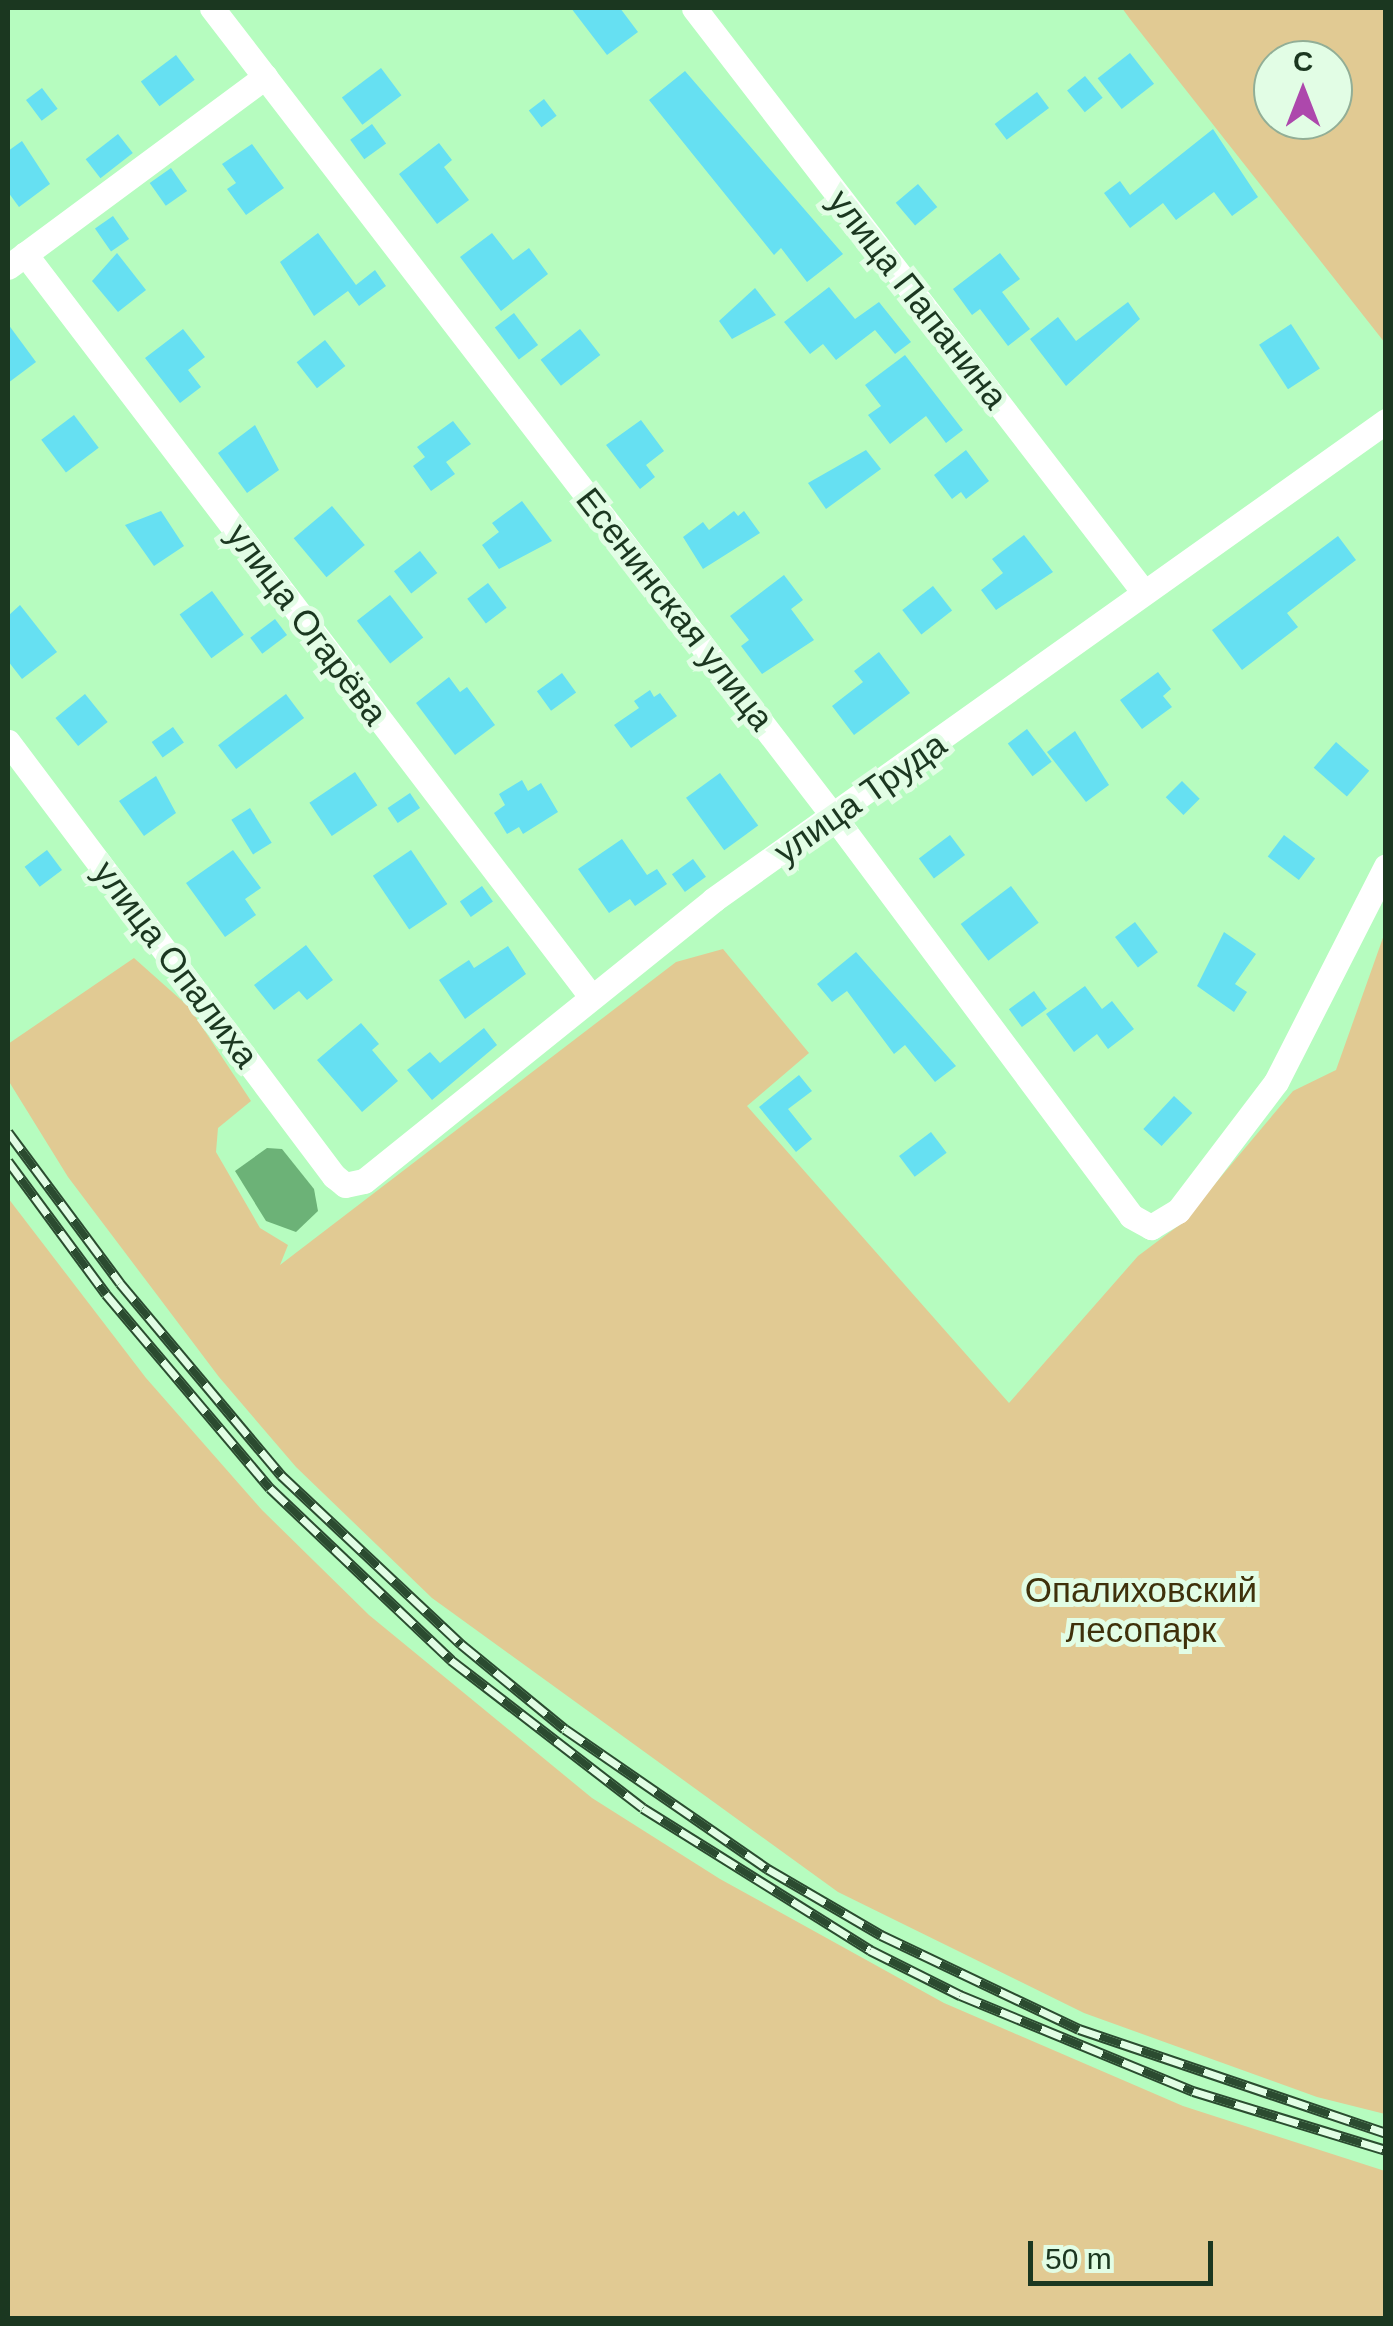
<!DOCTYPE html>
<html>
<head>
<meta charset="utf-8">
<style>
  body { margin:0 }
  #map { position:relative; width:1393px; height:2326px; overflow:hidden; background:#b6fcbf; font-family:Arial,sans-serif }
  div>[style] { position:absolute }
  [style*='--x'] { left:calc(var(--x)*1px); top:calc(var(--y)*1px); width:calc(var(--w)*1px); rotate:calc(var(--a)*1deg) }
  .green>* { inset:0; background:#e1ca93 }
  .water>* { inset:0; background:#6cb277 }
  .building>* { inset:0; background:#66e0f2; transform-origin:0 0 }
  .street>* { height:25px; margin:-12.5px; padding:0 12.5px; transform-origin:12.5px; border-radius:12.5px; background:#fff }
  .rail>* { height:11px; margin-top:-5.5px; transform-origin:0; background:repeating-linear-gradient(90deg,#e2fde5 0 22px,#2b4b30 0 44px); box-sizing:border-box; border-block:2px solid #2b4b30 }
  span { translate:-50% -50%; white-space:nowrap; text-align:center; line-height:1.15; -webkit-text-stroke:10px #e2fde5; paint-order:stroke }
  .street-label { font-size:35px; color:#1b3720 }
  .park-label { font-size:35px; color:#3f310b }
  .frame { position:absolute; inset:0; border:10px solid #1b3720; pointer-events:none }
  .north { position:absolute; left:1253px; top:40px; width:100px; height:100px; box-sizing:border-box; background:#e2fde5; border:2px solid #92ae96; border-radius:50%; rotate:0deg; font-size:28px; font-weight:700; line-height:40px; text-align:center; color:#1b3720 }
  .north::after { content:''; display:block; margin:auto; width:35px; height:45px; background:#ad48ac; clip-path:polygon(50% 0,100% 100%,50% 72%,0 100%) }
  .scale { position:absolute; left:1028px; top:2241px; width:185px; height:45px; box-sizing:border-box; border:5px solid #1b3720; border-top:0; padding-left:12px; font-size:30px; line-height:35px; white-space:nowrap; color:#1b3720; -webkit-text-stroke:8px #e2fde5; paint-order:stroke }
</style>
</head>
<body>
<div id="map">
  <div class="green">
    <i style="clip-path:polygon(evenodd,1122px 8px,1385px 8px,1385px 343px,1130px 19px,1122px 8px,1273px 60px,1333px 60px,1333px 120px,1273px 120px,1273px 60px)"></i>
    <i style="clip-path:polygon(1385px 932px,1385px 2114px,1317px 2097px,1084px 2013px,838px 1892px,432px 1598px,296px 1467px,219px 1377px,68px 1177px,8px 1080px,8px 1044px,134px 958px,189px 1007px,251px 1101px,218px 1128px,216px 1152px,260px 1228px,288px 1245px,280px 1265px,676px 962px,723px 949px,809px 1053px,747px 1106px,1009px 1403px,1138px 1256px,1182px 1223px,1293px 1091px,1336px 1070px)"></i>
    <i style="clip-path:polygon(8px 1198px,146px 1378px,262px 1510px,369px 1615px,592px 1798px,720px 1879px,944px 2003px,1183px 2106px,1385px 2171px,1385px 2318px,8px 2318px)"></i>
  </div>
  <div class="water">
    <i style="clip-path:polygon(267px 1148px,282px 1149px,314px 1189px,318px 1211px,296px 1232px,266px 1221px,235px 1171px)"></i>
  </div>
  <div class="building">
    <i style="clip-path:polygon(571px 8px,620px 8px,638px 32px,607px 55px)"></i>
    <i style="left:1130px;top:53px;width:39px;height:41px;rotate:52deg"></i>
    <i style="left:176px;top:55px;width:31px;height:44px;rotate:53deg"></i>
    <i style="left:381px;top:68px;width:34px;height:49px;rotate:53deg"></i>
    <i style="clip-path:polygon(685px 71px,843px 254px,807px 282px,781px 248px,774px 255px,649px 100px)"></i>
    <i style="left:1085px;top:76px;width:28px;height:23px;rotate:51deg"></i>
    <i style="left:42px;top:88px;width:26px;height:20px;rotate:53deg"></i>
    <i style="left:1037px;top:92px;width:20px;height:53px;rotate:53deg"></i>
    <i style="left:544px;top:99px;width:21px;height:19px;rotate:53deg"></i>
    <i style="left:372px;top:124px;width:24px;height:27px;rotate:54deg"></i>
    <i style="clip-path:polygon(1213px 129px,1258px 197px,1232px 216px,1214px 192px,1176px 220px,1163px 203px,1130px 228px,1104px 193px,1120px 181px,1130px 195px)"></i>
    <i style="left:118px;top:134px;width:24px;height:41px;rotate:52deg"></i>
    <i style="clip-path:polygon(22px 141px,50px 184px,19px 207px,8px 192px,8px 151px)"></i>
    <i style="clip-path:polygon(439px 143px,452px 160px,444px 167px,469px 200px,437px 224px,399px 174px)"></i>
    <i style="clip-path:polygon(252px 144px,284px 188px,246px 215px,227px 189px,236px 183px,222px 164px)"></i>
    <i style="left:171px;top:168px;width:28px;height:26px;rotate:55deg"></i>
    <i style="left:918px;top:184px;width:30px;height:29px;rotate:50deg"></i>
    <i style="left:113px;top:216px;width:28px;height:22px;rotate:55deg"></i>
    <i style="clip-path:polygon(318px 233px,356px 285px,375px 270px,386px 286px,359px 306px,348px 291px,314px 316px,280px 262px)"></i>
    <i style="clip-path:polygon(492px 233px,513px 260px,529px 248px,548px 274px,501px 311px,460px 257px)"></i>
    <i style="clip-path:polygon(117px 253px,146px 290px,118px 312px,92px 281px)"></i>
    <i style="clip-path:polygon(1000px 253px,1020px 279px,1002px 292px,1030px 329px,1008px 346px,980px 309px,972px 315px,953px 289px)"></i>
    <i style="clip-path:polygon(829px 287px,855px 319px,879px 302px,911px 342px,895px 354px,875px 330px,836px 360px,823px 344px,810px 354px,784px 322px)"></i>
    <i style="clip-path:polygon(755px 288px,776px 315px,732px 339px,719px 321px)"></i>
    <i style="clip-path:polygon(1128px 302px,1140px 319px,1066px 386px,1030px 339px,1058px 317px,1076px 341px)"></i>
    <i style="left:514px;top:313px;width:40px;height:24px;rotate:53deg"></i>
    <i style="clip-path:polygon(8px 324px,36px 362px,8px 383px)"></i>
    <i style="left:1291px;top:324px;width:53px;height:38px;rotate:57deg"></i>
    <i style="clip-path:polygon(183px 329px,205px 357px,188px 370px,201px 387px,180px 403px,145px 358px)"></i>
    <i style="left:580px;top:329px;width:33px;height:50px;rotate:52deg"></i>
    <i style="left:325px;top:340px;width:33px;height:36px;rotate:52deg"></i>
    <i style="clip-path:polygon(905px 355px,963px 430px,946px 443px,926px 416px,890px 444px,868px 415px,881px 406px,865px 385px)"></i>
    <i style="left:74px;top:415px;width:41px;height:41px;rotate:53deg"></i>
    <i style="clip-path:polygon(641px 420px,664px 451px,646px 465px,655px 477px,640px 489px,606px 445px)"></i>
    <i style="clip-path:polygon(453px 421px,471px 444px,446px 462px,455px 474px,431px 491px,413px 466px,425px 457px,417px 447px)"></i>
    <i style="clip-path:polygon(255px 425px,279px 470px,247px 493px,218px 453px)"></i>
    <i style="clip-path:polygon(866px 450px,881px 469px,826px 509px,808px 483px)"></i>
    <i style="clip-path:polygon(966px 450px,989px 481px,966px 499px,961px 492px,952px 499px,934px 475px)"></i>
    <i style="clip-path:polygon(522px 501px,552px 541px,499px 569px,482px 545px,499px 532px,492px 523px)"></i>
    <i style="left:332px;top:506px;width:51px;height:50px;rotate:50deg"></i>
    <i style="clip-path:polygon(161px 511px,184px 546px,154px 566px,125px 525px)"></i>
    <i style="clip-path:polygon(734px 511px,738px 516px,744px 511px,760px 533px,703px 569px,683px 537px,703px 522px,709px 530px)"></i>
    <i style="clip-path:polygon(1024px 535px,1053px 572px,996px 610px,981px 590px,1003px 573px,992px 559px)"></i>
    <i style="clip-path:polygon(1338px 536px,1356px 560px,1287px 613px,1298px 627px,1242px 670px,1212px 630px)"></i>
    <i style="left:420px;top:551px;width:28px;height:33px;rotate:52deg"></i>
    <i style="clip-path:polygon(784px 575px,803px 600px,791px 609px,814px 640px,762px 674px,741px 646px,749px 640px,730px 616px)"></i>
    <i style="left:488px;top:583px;width:31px;height:26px;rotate:53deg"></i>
    <i style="left:933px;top:586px;width:31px;height:39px;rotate:52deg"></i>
    <i style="left:212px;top:591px;width:54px;height:40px;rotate:54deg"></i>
    <i style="left:390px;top:595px;width:54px;height:42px;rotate:52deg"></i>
    <i style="clip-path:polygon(20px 605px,57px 652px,22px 679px,8px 661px,8px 616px)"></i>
    <i style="left:275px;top:619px;width:20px;height:31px;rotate:53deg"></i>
    <i style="clip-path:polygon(879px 652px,910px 693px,854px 735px,832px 706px,863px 682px,854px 671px)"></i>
    <i style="clip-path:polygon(1158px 672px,1171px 689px,1163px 696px,1172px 707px,1142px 729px,1120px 700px)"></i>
    <i style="left:562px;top:673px;width:24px;height:31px;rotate:54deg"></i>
    <i style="clip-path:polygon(449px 677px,460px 692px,467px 687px,495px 725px,455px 755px,416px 703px)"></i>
    <i style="clip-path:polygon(650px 690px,654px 697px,660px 693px,677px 716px,631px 748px,614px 725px,639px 708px,634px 701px)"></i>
    <i style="left:85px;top:694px;width:36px;height:38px;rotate:51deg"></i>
    <i style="left:286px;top:694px;width:30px;height:85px;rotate:53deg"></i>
    <i style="left:173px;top:727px;width:19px;height:26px;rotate:55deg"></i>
    <i style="left:1027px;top:729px;width:41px;height:24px;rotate:53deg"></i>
    <i style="clip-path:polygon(1075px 731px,1109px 785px,1086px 802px,1047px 752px)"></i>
    <i style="left:1336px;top:742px;width:44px;height:34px;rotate:41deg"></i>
    <i style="left:355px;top:772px;width:40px;height:55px;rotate:56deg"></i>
    <i style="left:720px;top:773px;width:65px;height:42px;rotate:54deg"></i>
    <i style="clip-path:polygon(156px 776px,176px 813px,144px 836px,119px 801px)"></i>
    <i style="clip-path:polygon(522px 780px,528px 791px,541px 783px,558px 812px,523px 834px,519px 827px,507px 834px,494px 813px,505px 805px,499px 794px)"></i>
    <i style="left:1182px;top:781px;width:25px;height:23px;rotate:45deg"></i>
    <i style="left:410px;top:793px;width:18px;height:27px;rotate:56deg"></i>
    <i style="left:250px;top:808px;width:41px;height:22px;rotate:58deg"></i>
    <i style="left:950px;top:835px;width:25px;height:39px;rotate:53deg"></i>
    <i style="left:1284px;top:835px;width:39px;height:27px;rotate:37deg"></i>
    <i style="clip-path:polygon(622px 839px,647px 875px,657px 869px,667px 884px,635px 906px,630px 899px,609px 913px,578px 869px)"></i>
    <i style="left:47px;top:850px;width:25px;height:28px;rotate:53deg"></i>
    <i style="clip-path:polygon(233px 850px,261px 888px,245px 899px,256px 915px,225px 937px,186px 883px)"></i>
    <i style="left:411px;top:850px;width:65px;height:46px;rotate:56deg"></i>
    <i style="left:693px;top:859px;width:22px;height:26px;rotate:54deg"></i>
    <i style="left:482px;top:886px;width:19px;height:27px;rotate:55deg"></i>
    <i style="left:1011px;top:886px;width:46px;height:63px;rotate:53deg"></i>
    <i style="left:1135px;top:922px;width:38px;height:25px;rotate:53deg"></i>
    <i style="clip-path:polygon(1224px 932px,1256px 954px,1235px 984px,1247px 992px,1234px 1012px,1197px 986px)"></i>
    <i style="clip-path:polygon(306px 945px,333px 980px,307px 1000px,299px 991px,274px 1010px,254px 985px)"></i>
    <i style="clip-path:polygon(508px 946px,526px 974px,465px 1019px,439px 980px,469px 960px,474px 968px)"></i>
    <i style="clip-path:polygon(856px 952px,956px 1066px,935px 1082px,905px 1045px,894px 1054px,847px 991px,832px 1002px,817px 984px)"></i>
    <i style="clip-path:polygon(1085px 986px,1102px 1009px,1112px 1001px,1134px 1029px,1108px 1049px,1097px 1034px,1074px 1052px,1046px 1014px)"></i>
    <i style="left:1034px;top:991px;width:22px;height:31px;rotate:54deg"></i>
    <i style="clip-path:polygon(361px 1023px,379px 1044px,372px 1050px,398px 1081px,362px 1112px,317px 1060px)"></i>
    <i style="clip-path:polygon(484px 1028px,497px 1045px,432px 1100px,407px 1070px,430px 1052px,440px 1063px)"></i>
    <i style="clip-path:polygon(799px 1075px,812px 1091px,788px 1109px,812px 1139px,796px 1152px,759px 1107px)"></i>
    <i style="left:1174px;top:1096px;width:25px;height:45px;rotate:43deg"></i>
    <i style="left:931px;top:1132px;width:26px;height:40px;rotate:53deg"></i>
  </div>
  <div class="street">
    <i style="--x:212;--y:8;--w:1020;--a:52.45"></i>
    <i style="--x:834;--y:817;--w:497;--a:53.3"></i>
    <i style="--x:1131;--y:1216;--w:23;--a:29"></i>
    <i style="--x:1151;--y:1227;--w:31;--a:-31"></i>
    <i style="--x:1178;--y:1211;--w:162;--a:-52.8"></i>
    <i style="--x:1276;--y:1082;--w:242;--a:-63"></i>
    <i style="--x:694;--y:8;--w:736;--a:52.4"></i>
    <i style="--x:25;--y:254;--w:932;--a:52.68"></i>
    <i style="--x:8;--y:267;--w:320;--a:-36.5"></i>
    <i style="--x:8;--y:742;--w:543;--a:53.09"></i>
    <i style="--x:334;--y:1176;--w:14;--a:39"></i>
    <i style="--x:345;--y:1185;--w:19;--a:-12"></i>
    <i style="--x:364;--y:1181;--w:448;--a:-38.8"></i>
    <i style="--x:713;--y:900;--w:826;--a:-35.44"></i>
  </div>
  <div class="rail">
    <i style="--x:8;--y:1132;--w:188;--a:53.4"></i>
    <i style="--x:120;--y:1283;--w:251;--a:50"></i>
    <i style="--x:281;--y:1475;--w:247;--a:43.2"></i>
    <i style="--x:461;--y:1644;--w:134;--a:39.3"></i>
    <i style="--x:565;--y:1729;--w:247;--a:34.6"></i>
    <i style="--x:768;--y:1869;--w:131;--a:30.3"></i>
    <i style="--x:881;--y:1935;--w:219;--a:25.4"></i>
    <i style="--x:1079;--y:2029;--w:324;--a:18.7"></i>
    <i style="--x:8;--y:1161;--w:165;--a:53.6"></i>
    <i style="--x:106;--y:1294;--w:254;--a:49.8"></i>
    <i style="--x:270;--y:1488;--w:250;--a:43.5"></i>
    <i style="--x:451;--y:1660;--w:242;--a:37.6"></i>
    <i style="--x:643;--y:1808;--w:268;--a:32"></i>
    <i style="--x:870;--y:1950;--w:101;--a:26.6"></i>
    <i style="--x:960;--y:1995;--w:252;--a:22.4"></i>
    <i style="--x:1193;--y:2091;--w:202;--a:17"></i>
  </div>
  <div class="street-label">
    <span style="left:918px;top:299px;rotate:52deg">улица Папанина</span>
    <span style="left:675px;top:609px;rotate:52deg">Есенинская улица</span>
    <span style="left:307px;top:624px;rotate:53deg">улица Огарёва</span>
    <span style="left:860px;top:798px;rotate:-35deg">улица Труда</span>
    <span style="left:176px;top:964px;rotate:53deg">улица Опалиха</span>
  </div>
  <div class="park-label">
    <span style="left:1141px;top:1610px">Опалиховский<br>лесопарк</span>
  </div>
  <div class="frame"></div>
  <div class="north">С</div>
  <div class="scale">50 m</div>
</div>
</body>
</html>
